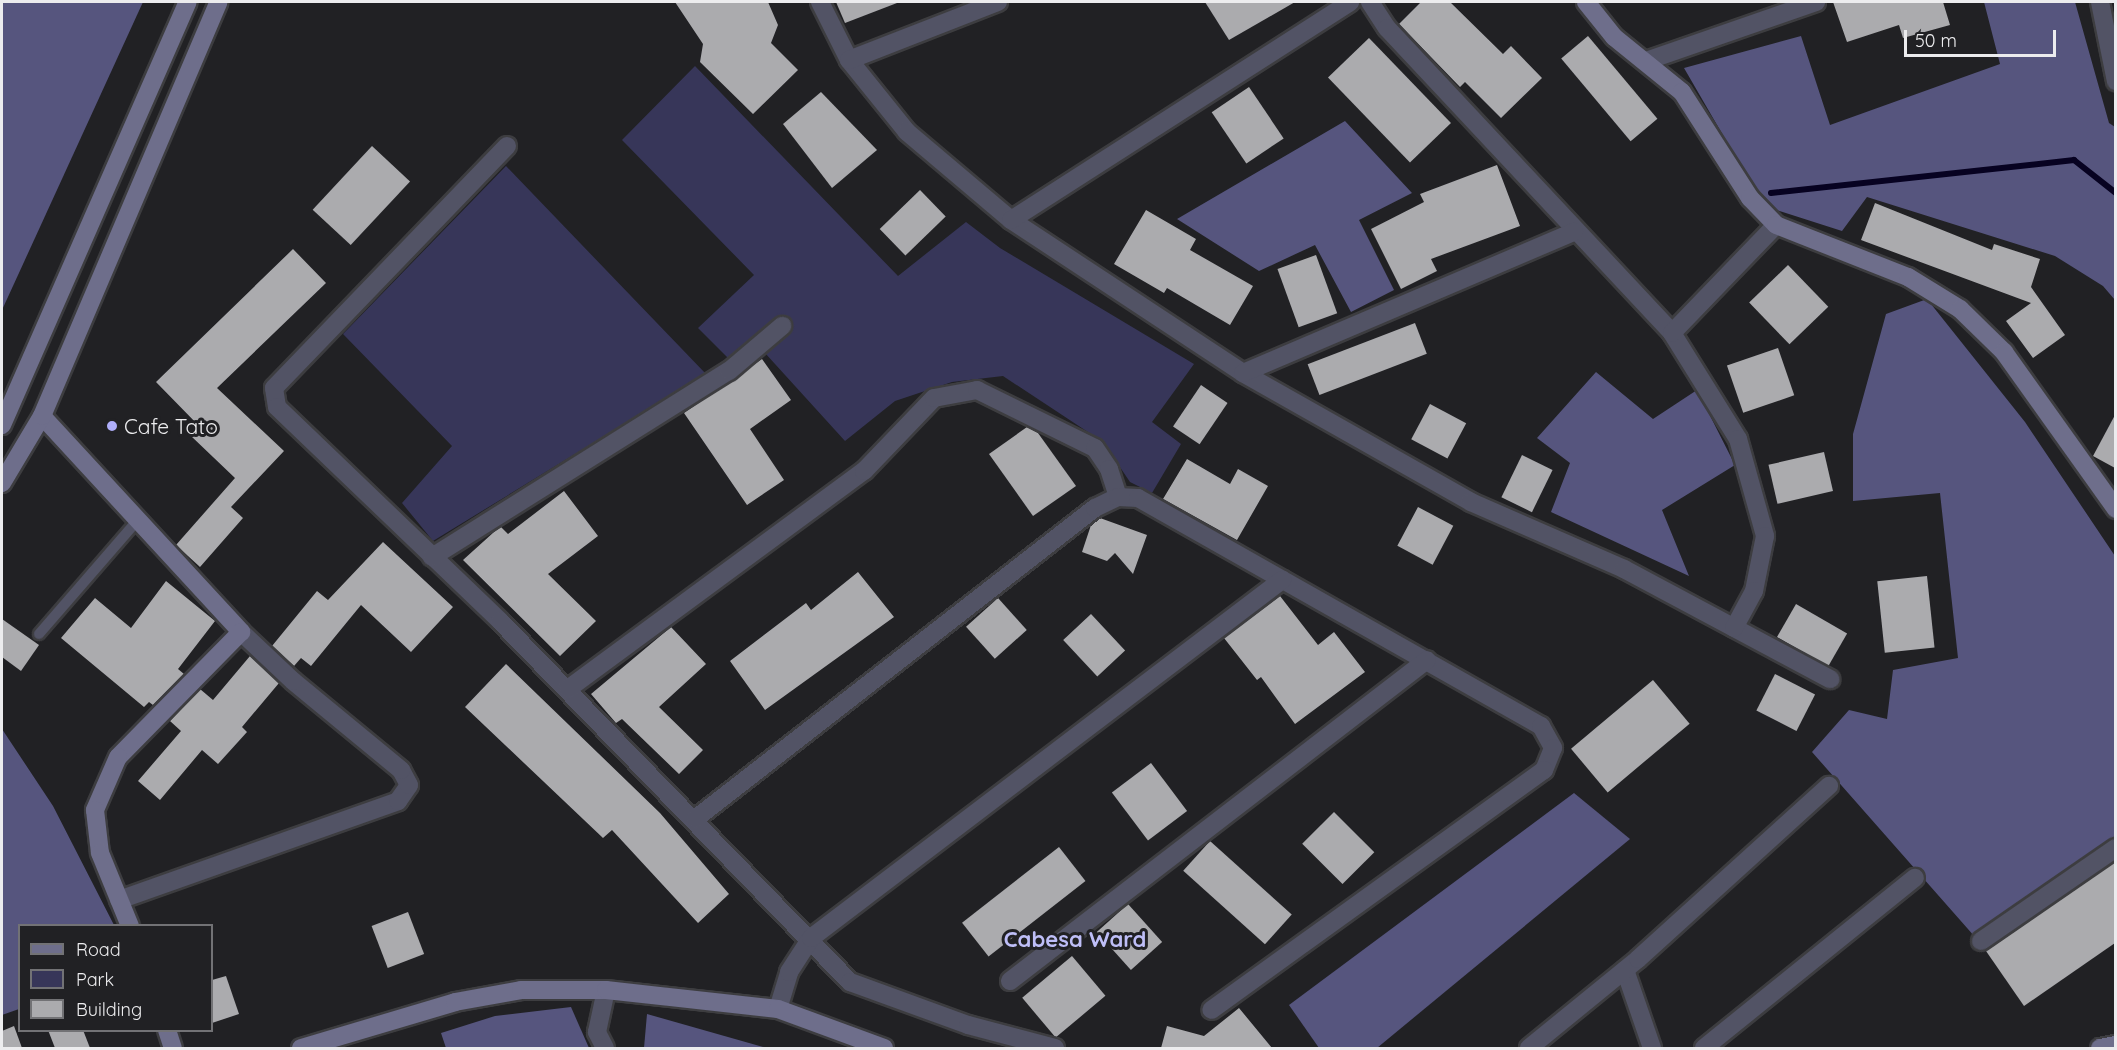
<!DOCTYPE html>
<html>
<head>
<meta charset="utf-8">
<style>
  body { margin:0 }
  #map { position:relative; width:2117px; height:1050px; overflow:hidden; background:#212124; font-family:Quicksand,sans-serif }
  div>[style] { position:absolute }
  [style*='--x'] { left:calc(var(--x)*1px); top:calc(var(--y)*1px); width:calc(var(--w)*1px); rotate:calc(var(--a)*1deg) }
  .green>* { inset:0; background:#373659 }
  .forest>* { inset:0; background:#56557e }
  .stream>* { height:6px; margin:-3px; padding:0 3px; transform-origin:3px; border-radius:3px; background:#070221 }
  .building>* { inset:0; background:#ababae; transform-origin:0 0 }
  .roads { filter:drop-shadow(2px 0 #3d3d40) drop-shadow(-2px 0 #3d3d40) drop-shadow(0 2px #3d3d40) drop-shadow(0 -2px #3d3d40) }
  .lane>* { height:10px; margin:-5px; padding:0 5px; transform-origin:5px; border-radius:5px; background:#525365 }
  .street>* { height:18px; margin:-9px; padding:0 9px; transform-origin:9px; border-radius:9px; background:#525365 }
  .secondary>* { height:18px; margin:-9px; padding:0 9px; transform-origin:9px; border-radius:9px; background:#6e6e8b }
  .dots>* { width:16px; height:16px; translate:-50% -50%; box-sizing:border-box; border:3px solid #212124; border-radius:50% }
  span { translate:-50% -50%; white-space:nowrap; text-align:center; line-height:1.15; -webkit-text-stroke:6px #212124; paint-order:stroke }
  .poi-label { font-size:21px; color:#ececee }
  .left { translate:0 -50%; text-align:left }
  .neighbourhood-label { font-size:22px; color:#bebef7; font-weight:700 }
  .frame { position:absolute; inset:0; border:3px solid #ececee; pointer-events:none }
  .legend { position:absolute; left:18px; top:924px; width:195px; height:108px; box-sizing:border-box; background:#212124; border:2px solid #727275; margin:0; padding:8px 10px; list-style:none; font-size:18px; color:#ececee }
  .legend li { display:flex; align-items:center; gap:12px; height:30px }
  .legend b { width:30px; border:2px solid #727275 }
  .scale { position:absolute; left:1904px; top:30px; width:152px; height:27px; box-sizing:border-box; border:3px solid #ececee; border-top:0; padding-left:8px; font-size:18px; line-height:21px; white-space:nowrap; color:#ececee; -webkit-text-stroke:4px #212124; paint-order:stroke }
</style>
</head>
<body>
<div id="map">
  <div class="green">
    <i style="clip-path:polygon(695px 66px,898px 276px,966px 222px,1000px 248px,1194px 364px,1152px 422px,1181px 444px,1152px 493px,1130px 482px,1103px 442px,1003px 376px,952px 382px,895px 401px,845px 441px,765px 353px,739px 369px,698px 328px,754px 275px,622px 140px)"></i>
    <i style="clip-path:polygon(506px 166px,706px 374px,433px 541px,402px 503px,452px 446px,343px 334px)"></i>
  </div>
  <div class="forest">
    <i style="clip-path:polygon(2px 2px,143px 2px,2px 310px)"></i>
    <i style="clip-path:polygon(1984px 2px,2075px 2px,2109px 123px,2115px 127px,2115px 300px,2103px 286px,2055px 256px,1867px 197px,1842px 231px,1764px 206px,1684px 68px,1801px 36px,1830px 125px,2000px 64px)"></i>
    <i style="clip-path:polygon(1345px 121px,1412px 193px,1359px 220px,1394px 290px,1351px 312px,1315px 245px,1259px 271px,1177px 219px)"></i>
    <i style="clip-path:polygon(1927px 299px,2025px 422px,2115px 556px,2115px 842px,1975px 937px,1812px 752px,1849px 710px,1887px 719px,1893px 670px,1958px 658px,1940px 493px,1853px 501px,1853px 434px,1886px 314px)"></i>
    <i style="clip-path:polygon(1596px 372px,1653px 419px,1697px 390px,1735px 465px,1662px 510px,1689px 576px,1551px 512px,1570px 463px,1537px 438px)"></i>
    <i style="clip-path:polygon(2px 729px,53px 806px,114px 925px,20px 926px,19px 1009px,2px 1015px)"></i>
    <i style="clip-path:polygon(1574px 793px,1630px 839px,1377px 1048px,1319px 1048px,1289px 1005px)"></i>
    <i style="clip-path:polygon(571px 1007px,589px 1048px,446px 1048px,441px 1033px,495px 1016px)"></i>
    <i style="clip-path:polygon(647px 1014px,767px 1048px,644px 1048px)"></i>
  </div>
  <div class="stream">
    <i style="--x:1771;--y:193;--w:305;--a:-6.2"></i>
    <i style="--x:2074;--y:160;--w:53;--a:38.2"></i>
  </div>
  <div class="building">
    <i style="clip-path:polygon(675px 2px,768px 2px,778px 25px,771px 43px,798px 70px,753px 114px,700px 62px,703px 44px)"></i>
    <i style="clip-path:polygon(836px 2px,897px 2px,897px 3px,845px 23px)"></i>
    <i style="clip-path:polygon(1205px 2px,1295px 2px,1229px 40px)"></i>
    <i style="clip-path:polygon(1421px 2px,1450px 2px,1503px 54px,1511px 46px,1542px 78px,1501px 118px,1465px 82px,1460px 87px,1399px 24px)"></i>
    <i style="clip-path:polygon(1833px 2px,1943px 2px,1950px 25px,1903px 38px,1899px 25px,1847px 42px)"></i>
    <i style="left:1588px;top:36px;width:108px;height:35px;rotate:50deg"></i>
    <i style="left:1369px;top:38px;width:118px;height:57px;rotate:46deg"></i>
    <i style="left:1249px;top:87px;width:62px;height:45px;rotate:56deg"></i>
    <i style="clip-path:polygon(821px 92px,877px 150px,832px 188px,783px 124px)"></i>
    <i style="left:372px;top:146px;width:52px;height:87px;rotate:43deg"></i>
    <i style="clip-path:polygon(1497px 165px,1520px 226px,1431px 259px,1437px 271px,1401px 289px,1371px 229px,1424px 202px,1420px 194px)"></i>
    <i style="left:920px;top:190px;width:37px;height:56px;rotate:46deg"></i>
    <i style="clip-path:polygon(1875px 203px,1992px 250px,1994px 244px,2040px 259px,2031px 287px,2065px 335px,2033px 358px,2006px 321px,2031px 303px,1861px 240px)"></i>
    <i style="clip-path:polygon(1146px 210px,1196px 239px,1190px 250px,1253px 286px,1230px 325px,1167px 288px,1164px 293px,1114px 264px)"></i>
    <i style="clip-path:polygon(293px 249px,326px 283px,217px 388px,284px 451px,231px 507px,243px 518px,200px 567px,176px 545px,235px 478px,191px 436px,200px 427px,156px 382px)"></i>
    <i style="left:1316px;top:255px;width:62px;height:41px;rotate:70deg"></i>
    <i style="left:1788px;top:265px;width:58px;height:54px;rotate:46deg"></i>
    <i style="left:1415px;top:323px;width:33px;height:115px;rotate:69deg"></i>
    <i style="left:1778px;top:348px;width:50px;height:54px;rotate:71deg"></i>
    <i style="clip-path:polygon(762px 359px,791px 400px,750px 429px,784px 480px,747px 505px,684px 413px)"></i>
    <i style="left:1201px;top:385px;width:32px;height:50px;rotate:34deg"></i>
    <i style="left:1430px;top:404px;width:41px;height:40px;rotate:28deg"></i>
    <i style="clip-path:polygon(2115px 415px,2115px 468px,2093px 456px)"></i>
    <i style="clip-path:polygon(1027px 427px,1038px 433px,1076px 486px,1033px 516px,989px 454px)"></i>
    <i style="left:1824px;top:452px;width:40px;height:57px;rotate:77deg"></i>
    <i style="left:1522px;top:455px;width:34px;height:47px;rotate:26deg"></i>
    <i style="clip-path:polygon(1187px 459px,1230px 484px,1238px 469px,1268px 486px,1237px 540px,1163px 499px)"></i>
    <i style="clip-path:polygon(564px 491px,598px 536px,548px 574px,596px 621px,560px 656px,463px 560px,494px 532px,501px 527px,508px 534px)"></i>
    <i style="left:1418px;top:507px;width:40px;height:44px;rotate:28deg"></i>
    <i style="clip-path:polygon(1100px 518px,1147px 535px,1133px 574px,1115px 553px,1107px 561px,1082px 552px,1091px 525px)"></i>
    <i style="clip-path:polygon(383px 542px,453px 607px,411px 652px,361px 605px,311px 666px,301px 658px,294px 666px,272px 646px,317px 591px,328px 600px)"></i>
    <i style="clip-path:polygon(858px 572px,894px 617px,765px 710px,730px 661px,806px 603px,811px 610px)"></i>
    <i style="left:1927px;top:576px;width:72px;height:50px;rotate:84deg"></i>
    <i style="clip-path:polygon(166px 581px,215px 621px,178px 669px,184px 674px,153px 705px,149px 702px,144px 707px,61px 638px,95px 598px,131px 628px)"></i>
    <i style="clip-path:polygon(1280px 596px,1318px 645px,1334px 632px,1365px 672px,1295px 724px,1261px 677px,1257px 680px,1224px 638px)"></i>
    <i style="left:998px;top:598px;width:43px;height:43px;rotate:48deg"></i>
    <i style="left:1796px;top:604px;width:59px;height:38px;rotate:30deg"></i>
    <i style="left:1091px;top:614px;width:50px;height:38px;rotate:47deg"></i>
    <i style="clip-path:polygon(2px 619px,39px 645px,21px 671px,2px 657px)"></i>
    <i style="clip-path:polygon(671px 627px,706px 664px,659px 707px,703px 750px,679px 774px,622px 719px,616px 723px,591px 694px)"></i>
    <i style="clip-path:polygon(250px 656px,279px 683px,242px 727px,247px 732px,218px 764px,202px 750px,160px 800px,138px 781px,181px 731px,170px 721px,200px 689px,213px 700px)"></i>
    <i style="clip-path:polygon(506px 664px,660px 813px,729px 894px,698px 923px,612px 830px,603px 838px,465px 707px)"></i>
    <i style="left:1775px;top:674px;width:45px;height:41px;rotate:27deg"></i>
    <i style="left:1653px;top:680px;width:57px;height:107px;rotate:50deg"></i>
    <i style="left:1151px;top:763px;width:60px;height:49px;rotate:53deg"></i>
    <i style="left:1334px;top:812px;width:57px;height:45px;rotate:45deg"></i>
    <i style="left:1210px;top:841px;width:110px;height:40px;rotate:42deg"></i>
    <i style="left:1059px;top:847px;width:43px;height:123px;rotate:52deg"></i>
    <i style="clip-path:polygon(2115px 862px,2115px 943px,2024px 1006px,1986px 951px)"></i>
    <i style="left:1128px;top:904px;width:51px;height:42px;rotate:48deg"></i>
    <i style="left:408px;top:912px;width:45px;height:39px;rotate:69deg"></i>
    <i style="left:1072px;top:956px;width:52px;height:65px;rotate:50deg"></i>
    <i style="clip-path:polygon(226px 976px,239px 1014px,212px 1023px,212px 980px)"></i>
    <i style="clip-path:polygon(1239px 1008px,1272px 1048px,1161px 1048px,1167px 1026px,1204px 1036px)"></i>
    <i style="clip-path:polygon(14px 1026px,22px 1048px,2px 1048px,2px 1031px)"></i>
    <i style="clip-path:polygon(48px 1030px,83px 1030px,90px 1048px,55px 1048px)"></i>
  </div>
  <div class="roads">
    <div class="lane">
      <i style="--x:39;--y:634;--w:148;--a:-49.1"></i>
    </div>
    <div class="street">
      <i style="--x:820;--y:2;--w:65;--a:63.4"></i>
      <i style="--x:849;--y:60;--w:92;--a:51.1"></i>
      <i style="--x:907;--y:132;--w:136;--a:40.2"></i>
      <i style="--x:1011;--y:220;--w:278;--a:33.4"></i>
      <i style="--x:1243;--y:373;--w:262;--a:29.5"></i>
      <i style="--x:1471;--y:502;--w:167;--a:23.6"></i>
      <i style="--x:1624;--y:569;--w:234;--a:28.1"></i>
      <i style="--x:1370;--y:2;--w:31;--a:57"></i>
      <i style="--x:1387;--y:28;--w:417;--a:46.9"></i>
      <i style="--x:1672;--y:333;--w:125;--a:58.1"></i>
      <i style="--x:1738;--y:439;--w:101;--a:74.4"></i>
      <i style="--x:1765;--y:536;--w:56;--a:101.3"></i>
      <i style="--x:1754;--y:591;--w:42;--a:118.4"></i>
      <i style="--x:2100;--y:2;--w:81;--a:78.6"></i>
      <i style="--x:849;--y:60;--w:160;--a:-21.3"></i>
      <i style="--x:1646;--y:61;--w:180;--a:-19.1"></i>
      <i style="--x:507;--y:146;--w:336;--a:133.9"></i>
      <i style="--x:274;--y:388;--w:19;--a:81"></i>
      <i style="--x:277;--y:407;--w:309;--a:43.8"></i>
      <i style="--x:500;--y:621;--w:503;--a:45.89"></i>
      <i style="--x:850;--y:982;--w:126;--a:20"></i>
      <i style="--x:968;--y:1025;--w:90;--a:14.8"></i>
      <i style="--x:1011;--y:220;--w:403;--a:-32.7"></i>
      <i style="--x:1672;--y:333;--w:150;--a:-46.1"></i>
      <i style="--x:1243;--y:373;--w:360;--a:-23.1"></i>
      <i style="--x:432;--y:557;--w:350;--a:-32.1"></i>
      <i style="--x:729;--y:371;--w:70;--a:-40.3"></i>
      <i style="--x:568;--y:689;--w:368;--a:-36.4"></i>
      <i style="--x:864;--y:471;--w:101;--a:-46.2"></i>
      <i style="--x:934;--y:398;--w:44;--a:-10.5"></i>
      <i style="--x:977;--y:390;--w:131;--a:26.2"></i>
      <i style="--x:1095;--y:448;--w:25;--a:56"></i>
      <i style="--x:1109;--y:469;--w:29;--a:72"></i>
      <i style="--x:695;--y:819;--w:507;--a:-37.87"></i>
      <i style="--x:1095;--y:508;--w:25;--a:-26"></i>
      <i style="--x:1118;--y:497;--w:20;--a:3"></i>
      <i style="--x:1138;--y:498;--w:463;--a:29.5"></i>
      <i style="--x:1541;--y:726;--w:25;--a:61"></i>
      <i style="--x:1553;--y:748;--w:24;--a:112"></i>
      <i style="--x:1544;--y:770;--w:410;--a:144.2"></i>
      <i style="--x:119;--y:900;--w:296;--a:-19.5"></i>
      <i style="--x:398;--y:801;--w:19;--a:-55"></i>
      <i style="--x:409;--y:785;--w:17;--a:-118"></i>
      <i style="--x:401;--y:770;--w:140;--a:-140.5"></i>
      <i style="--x:293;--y:681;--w:71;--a:-136.7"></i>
      <i style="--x:1981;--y:941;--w:164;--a:-34.6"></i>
      <i style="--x:1625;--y:970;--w:83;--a:70.9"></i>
      <i style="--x:1010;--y:981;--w:526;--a:-37.59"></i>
      <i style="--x:778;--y:1009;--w:39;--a:-73"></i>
      <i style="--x:789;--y:972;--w:40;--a:-57.1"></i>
      <i style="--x:811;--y:938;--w:592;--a:-37.24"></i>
      <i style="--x:605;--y:1048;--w:18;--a:-117"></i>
      <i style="--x:597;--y:1032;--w:43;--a:-77.9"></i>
      <i style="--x:1529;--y:1048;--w:141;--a:-39.2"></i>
      <i style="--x:1638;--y:959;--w:258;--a:-42.2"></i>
      <i style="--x:1704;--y:1048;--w:271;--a:-38.9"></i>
    </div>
    <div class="secondary">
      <i style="--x:1586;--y:2;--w:45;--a:51.3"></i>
      <i style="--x:1614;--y:37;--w:87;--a:39"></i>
      <i style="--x:1682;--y:92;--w:126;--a:57.3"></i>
      <i style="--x:1750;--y:198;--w:37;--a:46"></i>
      <i style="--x:1776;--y:225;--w:142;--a:21.5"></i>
      <i style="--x:1908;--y:277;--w:61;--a:31.6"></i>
      <i style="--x:1960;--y:309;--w:62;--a:44.3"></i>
      <i style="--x:2004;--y:352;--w:193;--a:54.5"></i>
      <i style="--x:42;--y:416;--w:294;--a:47.3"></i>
      <i style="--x:241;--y:632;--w:175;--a:134.5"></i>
      <i style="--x:118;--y:757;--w:58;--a:113.5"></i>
      <i style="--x:95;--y:810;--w:43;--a:83.4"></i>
      <i style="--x:100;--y:853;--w:79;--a:67.7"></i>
      <i style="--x:2;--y:425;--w:462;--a:-66.3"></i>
      <i style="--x:2;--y:483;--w:78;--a:-59.2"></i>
      <i style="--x:42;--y:416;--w:450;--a:-66.9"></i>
      <i style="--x:167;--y:1030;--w:19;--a:72"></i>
      <i style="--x:301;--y:1048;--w:161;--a:-16.6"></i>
      <i style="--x:455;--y:1002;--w:67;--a:-10.3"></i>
      <i style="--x:521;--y:990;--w:85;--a:0"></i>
      <i style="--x:606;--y:990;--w:173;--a:6.3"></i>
      <i style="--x:778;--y:1009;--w:113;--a:20.2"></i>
      <i style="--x:2100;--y:1048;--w:16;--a:-11"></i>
    </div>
  </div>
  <div class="dots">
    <i style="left:112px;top:426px;background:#afaefa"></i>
  </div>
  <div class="poi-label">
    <span class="left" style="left:124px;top:426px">Cafe Tato</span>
  </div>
  <div class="neighbourhood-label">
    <span style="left:1075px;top:940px">Cabesa Ward</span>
  </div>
  <div class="frame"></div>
  <ul class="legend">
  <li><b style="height:8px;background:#6e6e8b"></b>Road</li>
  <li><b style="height:16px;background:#373659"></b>Park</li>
  <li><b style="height:16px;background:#ababae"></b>Building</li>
  </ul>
  <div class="scale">50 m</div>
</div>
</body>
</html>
